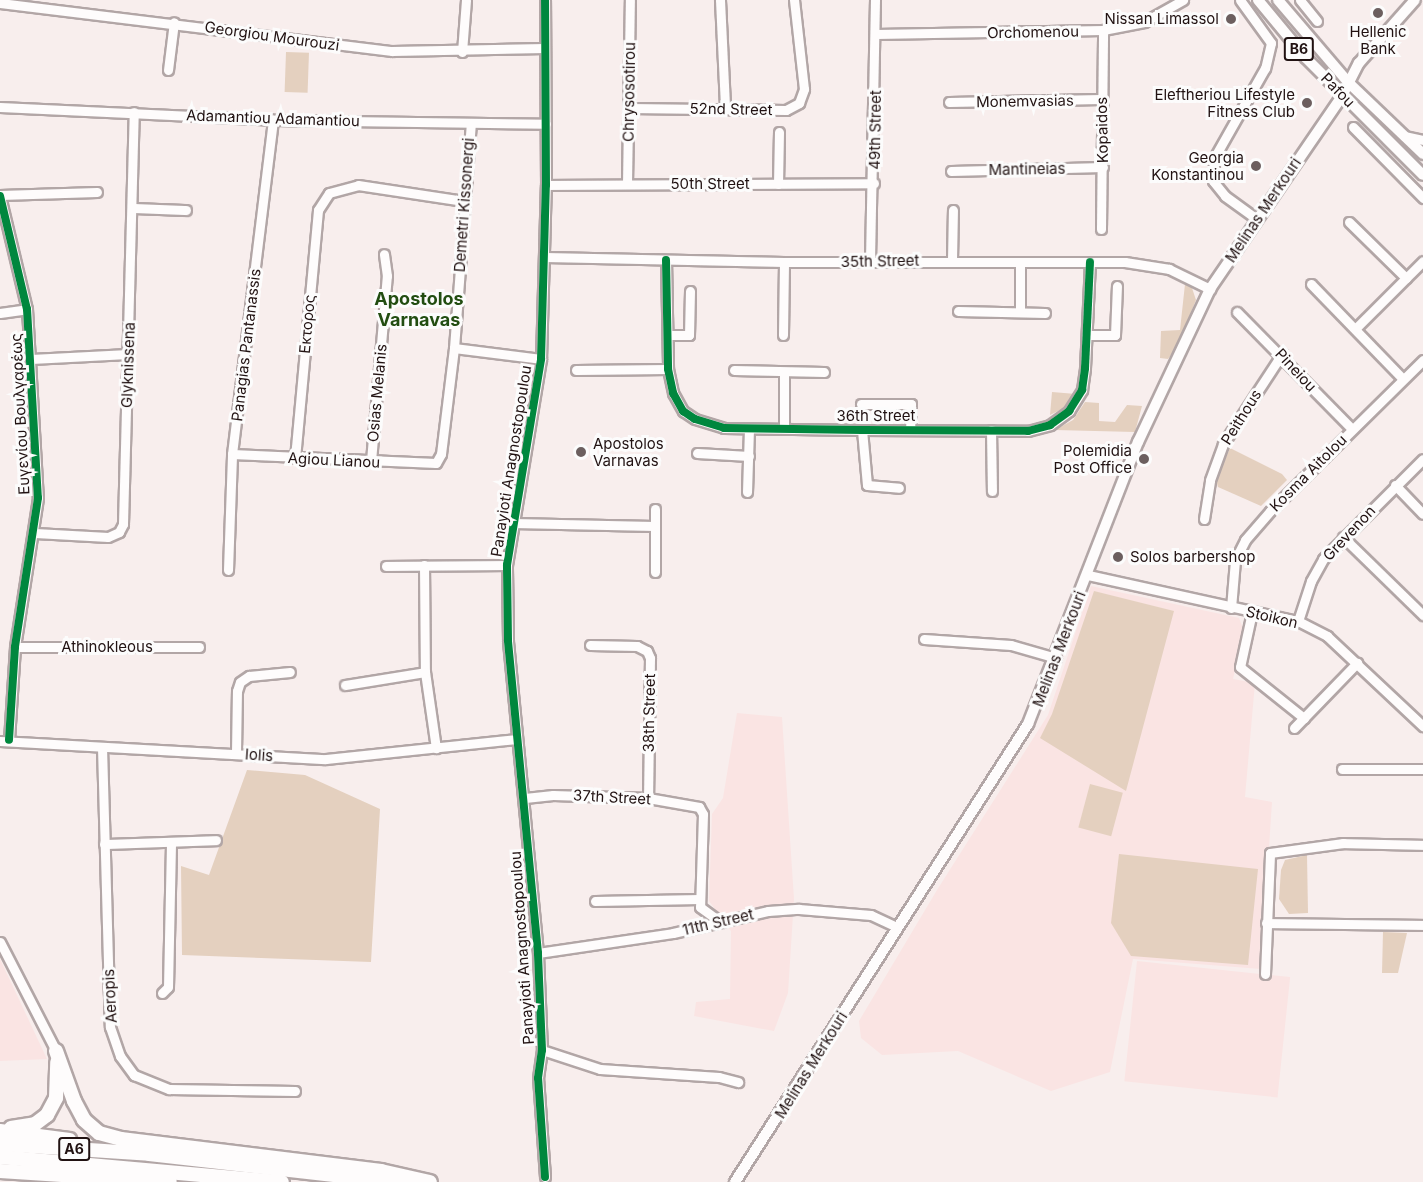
<!DOCTYPE html>
<html>
<head>
<meta charset="utf-8">
<style>
  body { margin:0 }
  #map { position:relative; width:1423px; height:1182px; overflow:hidden; background:#f8eeed; font-family:Inter,sans-serif }
  div>[style] { position:absolute }
  [style*='--x'] { left:calc(var(--x)*1px); top:calc(var(--y)*1px); width:calc(var(--w)*1px); rotate:calc(var(--a)*1deg) }
  .built>* { inset:0; background:#fae4e3; transform-origin:0 0 }
  .green>* { inset:0; background:#e4d0bf; transform-origin:0 0 }
  .roads { filter:drop-shadow(2px 0 #b2a6a6) drop-shadow(-2px 0 #b2a6a6) drop-shadow(0 2px #b2a6a6) drop-shadow(0 -2px #b2a6a6) }
  .minor>* { height:9px; margin:-4.5px; padding:0 4.5px; transform-origin:4.5px; border-radius:4.5px; background:#fefcfc }
  .major>* { height:10px; margin:-5px; padding:0 5px; transform-origin:5px; border-radius:5px; background:#fefcfc }
  .highway>* { height:14px; margin:-7px; padding:0 7px; transform-origin:7px; border-radius:7px; background:#fefcfc }
  .cycleway>* { height:8px; margin:-4px; padding:0 4px; transform-origin:4px; border-radius:4px; background:#00873e }
  .dots>* { width:16px; height:16px; translate:-50% -50%; box-sizing:border-box; border:3px solid #fcfcfc; border-radius:50% }
  span { translate:-50% -50%; white-space:nowrap; text-align:center; line-height:1.15; -webkit-text-stroke:6px #fcfcfc; paint-order:stroke }
  .shield-label span { padding:2px 4px; background:#fcfcfc; border:2px solid; border-radius:4px; -webkit-text-stroke-width:0 }
  .shield-label { font-size:14px; color:#211212; font-weight:700 }
  .poi-label { font-size:15px; color:#211212 }
  .right { translate:-100% -50%; text-align:right }
  .left { translate:0 -50%; text-align:left }
  .street-label { font-size:15px; color:#211212 }
  .quarter-label { font-size:18px; color:#224d11; font-weight:700 }
</style>
</head>
<body>
<div id="map">
  <div class="built">
    <i style="clip-path:polygon(1091px 586px,1239px 618px,1244px 631px,1233px 679px,1255px 683px,1245px 797px,1272px 802px,1261px 969px,1133px 959px,1110px 1072px,1051px 1091px,958px 1051px,882px 1055px,861px 1038px,859px 1021px,937px 890px,1048px 715px)"></i>
    <i style="clip-path:polygon(737px 713px,782px 717px,794px 899px,788px 993px,774px 1031px,694px 1016px,696px 1002px,730px 999px,731px 931px,709px 901px,712px 814px,723px 798px)"></i>
    <i style="clip-path:polygon(0 959px,47px 1059px,0 1061px)"></i>
    <i style="left:1137px;top:961px;width:154px;height:121px;rotate:6deg"></i>
  </div>
  <div class="green">
    <i style="left:286px;top:52px;width:23px;height:40px;rotate:2deg"></i>
    <i style="clip-path:polygon(1185px 284px,1191px 285px,1196px 300px,1177px 347px,1168px 359px,1160px 358px,1161px 331px,1180px 330px)"></i>
    <i style="clip-path:polygon(1052px 392px,1076px 394px,1064px 408px,1050px 415px)"></i>
    <i style="clip-path:polygon(1085px 402px,1099px 403px,1099px 421px,1115px 422px,1127px 405px,1142px 406px,1135px 432px,1055px 430px,1073px 420px)"></i>
    <i style="clip-path:polygon(1230px 448px,1282px 474px,1287px 480px,1261px 506px,1218px 487px,1216px 480px)"></i>
    <i style="clip-path:polygon(1094px 591px,1174px 611px,1126px 791px,1040px 738px,1052px 714px)"></i>
    <i style="clip-path:polygon(247px 770px,305px 775px,380px 809px,371px 962px,182px 955px,181px 866px,209px 875px)"></i>
    <i style="left:1090px;top:784px;width:34px;height:45px;rotate:15deg"></i>
    <i style="clip-path:polygon(1119px 854px,1258px 869px,1248px 965px,1131px 956px,1111px 923px)"></i>
    <i style="clip-path:polygon(1307px 855px,1308px 913px,1289px 914px,1279px 899px,1281px 870px,1285px 860px)"></i>
    <i style="clip-path:polygon(1383px 932px,1407px 933px,1398px 973px,1382px 973px)"></i>
  </div>
  <div class="roads">
    <div class="minor">
      <i style="--x:720;--y:0;--w:108;--a:87.3"></i>
      <i style="--x:1240;--y:0;--w:53;--a:54.2"></i>
      <i style="--x:1271;--y:43;--w:26;--a:103"></i>
      <i style="--x:1265;--y:68;--w:103;--a:119.5"></i>
      <i style="--x:1214;--y:158;--w:23;--a:92"></i>
      <i style="--x:1213;--y:181;--w:19;--a:51"></i>
      <i style="--x:1225;--y:196;--w:39;--a:36"></i>
      <i style="--x:1300;--y:0;--w:27;--a:51"></i>
      <i style="--x:0;--y:3;--w:395;--a:7"></i>
      <i style="--x:392;--y:51;--w:153;--a:-1.1"></i>
      <i style="--x:876;--y:34;--w:227;--a:-1"></i>
      <i style="--x:1103;--y:30;--w:42;--a:-11"></i>
      <i style="--x:1144;--y:22;--w:45;--a:-29.4"></i>
      <i style="--x:462;--y:52;--w:52;--a:-85.6"></i>
      <i style="--x:168;--y:70;--w:48;--a:-82.9"></i>
      <i style="--x:949;--y:102;--w:152;--a:-1.1"></i>
      <i style="--x:0;--y:107;--w:273;--a:2.7"></i>
      <i style="--x:273;--y:120;--w:273;--a:0.8"></i>
      <i style="--x:630;--y:108;--w:156;--a:0.7"></i>
      <i style="--x:786;--y:110;--w:15;--a:-28"></i>
      <i style="--x:799;--y:103;--w:15;--a:-70"></i>
      <i style="--x:804;--y:89;--w:90;--a:-96.4"></i>
      <i style="--x:1353;--y:127;--w:100;--a:45.4"></i>
      <i style="--x:1404;--y:136;--w:19;--a:12"></i>
      <i style="--x:951;--y:171;--w:152;--a:-1.5"></i>
      <i style="--x:627;--y:184;--w:184;--a:-89.1"></i>
      <i style="--x:778;--y:184;--w:52;--a:-88.9"></i>
      <i style="--x:546;--y:185;--w:328;--a:-0.3"></i>
      <i style="--x:0;--y:195;--w:97;--a:-1.8"></i>
      <i style="--x:0;--y:196;--w:116;--a:76.6"></i>
      <i style="--x:27;--y:309;--w:189;--a:86.7"></i>
      <i style="--x:38;--y:498;--w:151;--a:98.8"></i>
      <i style="--x:15;--y:647;--w:93;--a:93.7"></i>
      <i style="--x:132;--y:208;--w:54;--a:2.1"></i>
      <i style="--x:1349;--y:222;--w:80;--a:44.5"></i>
      <i style="--x:1101;--y:229;--w:199;--a:-89.4"></i>
      <i style="--x:545;--y:257;--w:239;--a:1.2"></i>
      <i style="--x:784;--y:262;--w:341;--a:0"></i>
      <i style="--x:1125;--y:262;--w:45;--a:9"></i>
      <i style="--x:1169;--y:269;--w:46;--a:26"></i>
      <i style="--x:666;--y:260;--w:109;--a:88.9"></i>
      <i style="--x:668;--y:369;--w:25;--a:78"></i>
      <i style="--x:673;--y:393;--w:21;--a:61"></i>
      <i style="--x:683;--y:411;--w:14;--a:34"></i>
      <i style="--x:695;--y:419;--w:30;--a:17"></i>
      <i style="--x:724;--y:428;--w:138;--a:0.8"></i>
      <i style="--x:862;--y:430;--w:166;--a:0.3"></i>
      <i style="--x:1028;--y:431;--w:23;--a:-15"></i>
      <i style="--x:1050;--y:425;--w:24;--a:-36"></i>
      <i style="--x:1069;--y:411;--w:25;--a:-58"></i>
      <i style="--x:1082;--y:390;--w:22;--a:-82"></i>
      <i style="--x:1085;--y:368;--w:106;--a:-87.3"></i>
      <i style="--x:870;--y:260;--w:260;--a:-88.9"></i>
      <i style="--x:952;--y:260;--w:50;--a:-88.9"></i>
      <i style="--x:1311;--y:284;--w:132;--a:45.9"></i>
      <i style="--x:958;--y:311;--w:87;--a:1.3"></i>
      <i style="--x:1020;--y:312;--w:50;--a:-90"></i>
      <i style="--x:1237;--y:312;--w:164;--a:45.5"></i>
      <i style="--x:0;--y:313;--w:27;--a:-8"></i>
      <i style="--x:1357;--y:327;--w:93;--a:-45"></i>
      <i style="--x:668;--y:335;--w:21;--a:0"></i>
      <i style="--x:689;--y:335;--w:44;--a:-88.7"></i>
      <i style="--x:783;--y:335;--w:73;--a:-89.2"></i>
      <i style="--x:1087;--y:335;--w:28;--a:0"></i>
      <i style="--x:1115;--y:335;--w:49;--a:-87.7"></i>
      <i style="--x:454;--y:348;--w:88;--a:7.2"></i>
      <i style="--x:31;--y:359;--w:97;--a:-3"></i>
      <i style="--x:576;--y:370;--w:92;--a:-0.6"></i>
      <i style="--x:734;--y:370;--w:90;--a:1.3"></i>
      <i style="--x:784;--y:372;--w:56;--a:90"></i>
      <i style="--x:861;--y:404;--w:50;--a:0"></i>
      <i style="--x:911;--y:404;--w:25;--a:92"></i>
      <i style="--x:862;--y:430;--w:55;--a:84.8"></i>
      <i style="--x:867;--y:485;--w:32;--a:5"></i>
      <i style="--x:991;--y:430;--w:61;--a:89.1"></i>
      <i style="--x:697;--y:453;--w:52;--a:3.3"></i>
      <i style="--x:232;--y:454;--w:204;--a:2.5"></i>
      <i style="--x:436;--y:463;--w:10;--a:-61"></i>
      <i style="--x:441;--y:454;--w:107;--a:-83"></i>
      <i style="--x:454;--y:348;--w:225;--a:-85.7"></i>
      <i style="--x:295;--y:458;--w:249;--a:-84.7"></i>
      <i style="--x:318;--y:210;--w:20;--a:-57"></i>
      <i style="--x:329;--y:193;--w:30;--a:-15"></i>
      <i style="--x:358;--y:185;--w:107;--a:8.6"></i>
      <i style="--x:371;--y:461;--w:186;--a:-85.1"></i>
      <i style="--x:387;--y:276;--w:22;--a:-98"></i>
      <i style="--x:1395;--y:485;--w:40;--a:46"></i>
      <i style="--x:747;--y:492;--w:63;--a:-88.2"></i>
      <i style="--x:655;--y:509;--w:63;--a:90"></i>
      <i style="--x:1204;--y:519;--w:39;--a:-81"></i>
      <i style="--x:1210;--y:480;--w:38;--a:-70"></i>
      <i style="--x:1223;--y:444;--w:108;--a:-56.8"></i>
      <i style="--x:513;--y:523;--w:141;--a:1.2"></i>
      <i style="--x:35;--y:533;--w:73;--a:3.1"></i>
      <i style="--x:108;--y:537;--w:12;--a:-24"></i>
      <i style="--x:119;--y:532;--w:9;--a:-63"></i>
      <i style="--x:123;--y:524;--w:412;--a:-88.5"></i>
      <i style="--x:1343;--y:537;--w:112;--a:44.3"></i>
      <i style="--x:424;--y:565;--w:107;--a:89.5"></i>
      <i style="--x:425;--y:672;--w:77;--a:81.8"></i>
      <i style="--x:386;--y:566;--w:121;--a:-0.5"></i>
      <i style="--x:228;--y:570;--w:116;--a:-88"></i>
      <i style="--x:232;--y:454;--w:337;--a:-83"></i>
      <i style="--x:1088;--y:575;--w:215;--a:12.4"></i>
      <i style="--x:1298;--y:621;--w:33;--a:27"></i>
      <i style="--x:1327;--y:636;--w:132;--a:43.2"></i>
      <i style="--x:1231;--y:608;--w:48;--a:-85.2"></i>
      <i style="--x:1235;--y:560;--w:22;--a:-63"></i>
      <i style="--x:1245;--y:540;--w:38;--a:-49"></i>
      <i style="--x:1270;--y:511;--w:215;--a:-44.6"></i>
      <i style="--x:1252;--y:612;--w:56;--a:102.3"></i>
      <i style="--x:1240;--y:667;--w:82;--a:38.6"></i>
      <i style="--x:1298;--y:621;--w:42;--a:-72"></i>
      <i style="--x:1311;--y:581;--w:25;--a:-61"></i>
      <i style="--x:1323;--y:559;--w:141;--a:-45"></i>
      <i style="--x:924;--y:639;--w:87;--a:3.9"></i>
      <i style="--x:1011;--y:645;--w:47;--a:16.1"></i>
      <i style="--x:590;--y:645;--w:47;--a:1.2"></i>
      <i style="--x:637;--y:646;--w:11;--a:27"></i>
      <i style="--x:647;--y:651;--w:8;--a:67"></i>
      <i style="--x:650;--y:658;--w:140;--a:90.8"></i>
      <i style="--x:15;--y:647;--w:184;--a:0"></i>
      <i style="--x:345;--y:685;--w:81;--a:-9.2"></i>
      <i style="--x:1294;--y:728;--w:91;--a:-45.9"></i>
      <i style="--x:0;--y:741;--w:326;--a:3.2"></i>
      <i style="--x:326;--y:759;--w:192;--a:-6"></i>
      <i style="--x:102;--y:747;--w:280;--a:88.4"></i>
      <i style="--x:110;--y:1027;--w:31;--a:71"></i>
      <i style="--x:120;--y:1056;--w:24;--a:54"></i>
      <i style="--x:134;--y:1075;--w:38;--a:22"></i>
      <i style="--x:169;--y:1089;--w:126;--a:0.9"></i>
      <i style="--x:236;--y:753;--w:62;--a:-89.1"></i>
      <i style="--x:237;--y:691;--w:9;--a:-72"></i>
      <i style="--x:240;--y:682;--w:11;--a:-34"></i>
      <i style="--x:249;--y:676;--w:41;--a:-5.6"></i>
      <i style="--x:1342;--y:769;--w:81;--a:0"></i>
      <i style="--x:525;--y:798;--w:28;--a:-6"></i>
      <i style="--x:553;--y:795;--w:95;--a:1.8"></i>
      <i style="--x:648;--y:798;--w:52;--a:10"></i>
      <i style="--x:699;--y:807;--w:8;--a:60"></i>
      <i style="--x:703;--y:814;--w:93;--a:91.8"></i>
      <i style="--x:700;--y:907;--w:26;--a:36"></i>
      <i style="--x:104;--y:844;--w:112;--a:-2"></i>
      <i style="--x:595;--y:901;--w:105;--a:-1.1"></i>
      <i style="--x:1266;--y:923;--w:157;--a:0.7"></i>
      <i style="--x:0;--y:942;--w:123;--a:62.8"></i>
      <i style="--x:538;--y:953;--w:136;--a:-8.4"></i>
      <i style="--x:673;--y:933;--w:98;--a:-13"></i>
      <i style="--x:768;--y:911;--w:31;--a:-4"></i>
      <i style="--x:799;--y:909;--w:72;--a:4.8"></i>
      <i style="--x:871;--y:915;--w:29;--a:25"></i>
      <i style="--x:1265;--y:974;--w:121;--a:-87.6"></i>
      <i style="--x:1270;--y:853;--w:74;--a:-7.8"></i>
      <i style="--x:1343;--y:843;--w:80;--a:1.4"></i>
      <i style="--x:162;--y:993;--w:8;--a:-45"></i>
      <i style="--x:168;--y:987;--w:144;--a:-88.8"></i>
      <i style="--x:542;--y:1050;--w:61;--a:18.1"></i>
      <i style="--x:600;--y:1069;--w:119;--a:3.8"></i>
      <i style="--x:719;--y:1077;--w:20;--a:15"></i>
      <i style="--x:545;--y:1177;--w:99;--a:-94"></i>
      <i style="--x:538;--y:1078;--w:28;--a:-82"></i>
      <i style="--x:542;--y:1050;--w:97;--a:-92.4"></i>
      <i style="--x:538;--y:953;--w:314;--a:-95.5"></i>
      <i style="--x:508;--y:640;--w:75;--a:-90.8"></i>
      <i style="--x:507;--y:565;--w:209;--a:-80.6"></i>
      <i style="--x:541;--y:359;--w:174;--a:-88.4"></i>
      <i style="--x:546;--y:185;--w:185;--a:-90.3"></i>
    </div>
    <div class="major">
      <i style="--x:1258;--y:0;--w:75;--a:50.4"></i>
      <i style="--x:1306;--y:58;--w:165;--a:45"></i>
      <i style="--x:1278;--y:0;--w:108;--a:49.5"></i>
      <i style="--x:1348;--y:82;--w:104;--a:43.8"></i>
      <i style="--x:735;--y:1182;--w:544;--a:-57.39"></i>
      <i style="--x:1028;--y:724;--w:303;--a:-68.7"></i>
      <i style="--x:1138;--y:442;--w:169;--a:-64.8"></i>
      <i style="--x:1210;--y:289;--w:234;--a:-55.6"></i>
      <i style="--x:1342;--y:96;--w:37;--a:-63"></i>
      <i style="--x:1359;--y:63;--w:84;--a:-48.4"></i>
    </div>
    <div class="highway">
      <i style="--x:56;--y:1051;--w:53;--a:70.2"></i>
      <i style="--x:74;--y:1101;--w:21;--a:62"></i>
      <i style="--x:84;--y:1120;--w:20;--a:41"></i>
      <i style="--x:99;--y:1133;--w:23;--a:15"></i>
      <i style="--x:121;--y:1139;--w:262;--a:7"></i>
      <i style="--x:381;--y:1171;--w:50;--a:12.7"></i>
      <i style="--x:11;--y:1128;--w:24;--a:-9"></i>
      <i style="--x:35;--y:1124;--w:15;--a:-37"></i>
      <i style="--x:47;--y:1115;--w:19;--a:-62"></i>
      <i style="--x:56;--y:1098;--w:36;--a:-88"></i>
      <i style="--x:0;--y:1131;--w:70;--a:7.4"></i>
      <i style="--x:0;--y:1144;--w:149;--a:3.8"></i>
      <i style="--x:149;--y:1154;--w:248;--a:6.5"></i>
      <i style="--x:0;--y:1157;--w:283;--a:5.1"></i>
      <i style="--x:0;--y:1171;--w:170;--a:3.7"></i>
    </div>
  </div>
  <div class="cycleway">
    <i style="--x:0;--y:196;--w:116;--a:76.6"></i>
    <i style="--x:27;--y:309;--w:189;--a:86.7"></i>
    <i style="--x:38;--y:498;--w:151;--a:98.8"></i>
    <i style="--x:15;--y:647;--w:93;--a:93.7"></i>
    <i style="--x:666;--y:260;--w:109;--a:88.9"></i>
    <i style="--x:668;--y:369;--w:25;--a:78"></i>
    <i style="--x:673;--y:393;--w:21;--a:61"></i>
    <i style="--x:683;--y:411;--w:14;--a:34"></i>
    <i style="--x:695;--y:419;--w:30;--a:17"></i>
    <i style="--x:724;--y:428;--w:138;--a:0.8"></i>
    <i style="--x:862;--y:430;--w:166;--a:0.3"></i>
    <i style="--x:1028;--y:431;--w:23;--a:-15"></i>
    <i style="--x:1050;--y:425;--w:24;--a:-36"></i>
    <i style="--x:1069;--y:411;--w:25;--a:-58"></i>
    <i style="--x:1082;--y:390;--w:22;--a:-82"></i>
    <i style="--x:1085;--y:368;--w:106;--a:-87.3"></i>
    <i style="--x:545;--y:1177;--w:99;--a:-94"></i>
    <i style="--x:538;--y:1078;--w:28;--a:-82"></i>
    <i style="--x:542;--y:1050;--w:97;--a:-92.4"></i>
    <i style="--x:538;--y:953;--w:314;--a:-95.5"></i>
    <i style="--x:508;--y:640;--w:75;--a:-90.8"></i>
    <i style="--x:507;--y:565;--w:209;--a:-80.6"></i>
    <i style="--x:541;--y:359;--w:174;--a:-88.4"></i>
    <i style="--x:546;--y:185;--w:185;--a:-90.3"></i>
  </div>
  <div class="dots">
    <i style="left:1378px;top:13px;background:#6c5f5f"></i>
    <i style="left:1231px;top:19px;background:#6c5f5f"></i>
    <i style="left:1307px;top:103px;background:#6c5f5f"></i>
    <i style="left:1256px;top:166px;background:#6c5f5f"></i>
    <i style="left:581px;top:452px;background:#6c5f5f"></i>
    <i style="left:1144px;top:459px;background:#6c5f5f"></i>
    <i style="left:1118px;top:557px;background:#6c5f5f"></i>
  </div>
  <div class="shield-label">
    <span style="left:1299px;top:49px">B6</span>
    <span style="left:74px;top:1149px">A6</span>
  </div>
  <div class="poi-label">
    <span class="right" style="left:1219px;top:19px">Nissan Limassol</span>
    <span style="left:1378px;top:40px">Hellenic<br>Bank</span>
    <span class="right" style="left:1295px;top:103px">Eleftheriou Lifestyle<br>Fitness Club</span>
    <span class="right" style="left:1244px;top:166px">Georgia<br>Konstantinou</span>
    <span class="left" style="left:593px;top:452px">Apostolos<br>Varnavas</span>
    <span class="right" style="left:1132px;top:459px">Polemidia<br>Post Office</span>
    <span class="left" style="left:1130px;top:557px">Solos barbershop</span>
  </div>
  <div class="street-label">
    <span style="left:1033px;top:32px;rotate:-1deg">Orchomenou</span>
    <span style="left:272px;top:36px;rotate:8deg">Georgiou Mourouzi</span>
    <span style="left:1338px;top:90px;rotate:46deg">Pafou</span>
    <span style="left:629px;top:92px;rotate:-89deg">Chrysosotirou</span>
    <span style="left:1025px;top:101px;rotate:-1deg">Monemvasias</span>
    <span style="left:731px;top:109px;rotate:1deg">52nd Street</span>
    <span style="left:273px;top:118px;rotate:2deg">Adamantiou Adamantiou</span>
    <span style="left:875px;top:130px;rotate:-89deg">49th Street</span>
    <span style="left:1102px;top:130px;rotate:-91deg">Kopaidos</span>
    <span style="left:1027px;top:169px;rotate:-1deg">Mantineias</span>
    <span style="left:710px;top:184px">50th Street</span>
    <span style="left:464px;top:205px;rotate:-86deg">Demetri Kissonergi</span>
    <span style="left:1263px;top:210px;rotate:-56deg">Melinas Merkouri</span>
    <span style="left:880px;top:261px;rotate:-1deg">35th Street</span>
    <span style="left:307px;top:324px;rotate:-85deg">Εκτορος</span>
    <span style="left:246px;top:345px;rotate:-83deg">Panagias Pantanassis</span>
    <span style="left:128px;top:365px;rotate:-88deg">Glyknissena</span>
    <span style="left:1296px;top:370px;rotate:47deg">Pineiou</span>
    <span style="left:377px;top:393px;rotate:-85deg">Osias Melanis</span>
    <span style="left:20px;top:414px;rotate:-93deg">Ευγενίου Βουλγαρέως</span>
    <span style="left:876px;top:416px">36th Street</span>
    <span style="left:1241px;top:417px;rotate:-58deg">Peithous</span>
    <span style="left:334px;top:460px;rotate:3deg">Agiou Lianou</span>
    <span style="left:511px;top:461px;rotate:-81deg">Panayioti Anagnostopoulou</span>
    <span style="left:1308px;top:473px;rotate:-45deg">Kosma Aitolou</span>
    <span style="left:1349px;top:533px;rotate:-47deg">Grevenon</span>
    <span style="left:1272px;top:617px;rotate:13deg">Stoikon</span>
    <span style="left:107px;top:647px">Athinokleous</span>
    <span style="left:1059px;top:649px;rotate:-69deg">Melinas Merkouri</span>
    <span style="left:649px;top:713px;rotate:-89deg">38th Street</span>
    <span style="left:259px;top:755px;rotate:4deg">Iolis</span>
    <span style="left:612px;top:797px;rotate:3deg">37th Street</span>
    <span style="left:718px;top:922px;rotate:-13deg">11th Street</span>
    <span style="left:522px;top:948px;rotate:-94deg">Panayioti Anagnostopoulou</span>
    <span style="left:110px;top:996px;rotate:-93deg">Aeropis</span>
    <span style="left:811px;top:1065px;rotate:-58deg">Melinas Merkouri</span>
  </div>
  <div class="quarter-label">
    <span style="left:419px;top:310px">Apostolos<br>Varnavas</span>
  </div>
</div>
</body>
</html>
